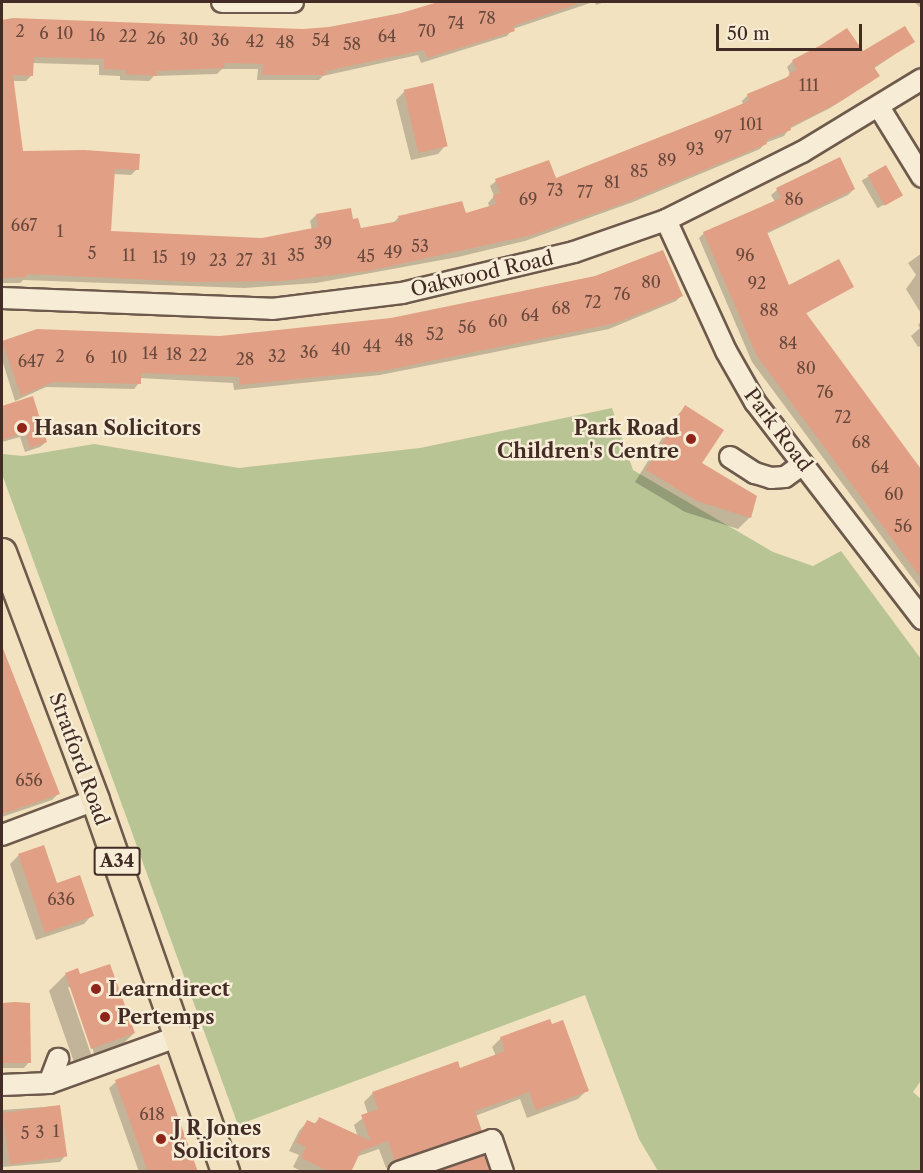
<!DOCTYPE html>
<html>
<head>
<meta charset="utf-8">
<style>
  body { margin:0 }
  #map { position:relative; width:923px; height:1173px; overflow:hidden; background:#f2e2bf; font-family:"Libre Caslon Text",serif }
  div>[style] { position:absolute }
  [style*='--x'] { left:calc(var(--x)*1px); top:calc(var(--y)*1px); width:calc(var(--w)*1px); rotate:calc(var(--a)*1deg) }
  .green>* { inset:0; background:#b8c494 }
  .shadow>* { inset:0; background:#0003; transform-origin:0 0 }
  .building>* { inset:0; background:#e1a085; transform-origin:0 0 }
  .roads { filter:drop-shadow(2px 0 #6e5a4c) drop-shadow(-2px 0 #6e5a4c) drop-shadow(0 2px #6e5a4c) drop-shadow(0 -2px #6e5a4c) }
  .minor>* { height:20px; margin:-10px; padding:0 10px; transform-origin:10px; border-radius:10px; background:#f7ecd5 }
  .highway>* { height:27px; margin:-13.5px; padding:0 13.5px; transform-origin:13.5px; border-radius:13.5px; background:#f2e2bf }
  .dots>* { width:16px; height:16px; translate:-50% -50%; box-sizing:border-box; border:3px solid #f7ecd5; border-radius:50% }
  span { translate:-50% -50%; white-space:nowrap; text-align:center; line-height:1.15; -webkit-text-stroke:5px #f7ecd5; paint-order:stroke }
  .number-label { font-size:16px; color:#6a493d }
  .number-label span { -webkit-text-stroke-width:0 }
  .shield-label span { padding:2px 4px; background:#f7ecd5; border:2px solid; border-radius:4px; -webkit-text-stroke-width:0 }
  .shield-label { font-size:18px; color:#422c25; font-weight:700 }
  .street-label { font-size:20px; color:#422c25 }
  .poi-label { font-size:20px; color:#422c25; font-weight:700 }
  .left { translate:0 -50%; text-align:left }
  .right { translate:-100% -50%; text-align:right }
  .frame { position:absolute; inset:0; border:3px solid #422c25; pointer-events:none }
  .scale { position:absolute; left:716px; top:24px; width:146px; height:27px; box-sizing:border-box; border:3px solid #422c25; border-top:0; padding-left:8px; font-size:18px; line-height:21px; white-space:nowrap; color:#422c25; -webkit-text-stroke:4px #f7ecd5; paint-order:stroke }
</style>
</head>
<body>
<div id="map">
  <div class="green">
    <i style="clip-path:polygon(612px 408px,633px 470px,773px 552px,813px 566px,841px 551px,921px 659px,922px 1079px,913px 1092px,921px 1099px,921px 1171px,658px 1171px,639px 1139px,585px 995px,238px 1125px,2px 474px,2px 454px,23px 456px,94px 444px,239px 468px,420px 448px)"></i>
  </div>
  <div class="shadow">
    <i style="clip-path:polygon(446px 2px,593px 2px,513px 29px,507px 36px,421px 63px,418px 55px,323px 76px,319px 80px,257px 80px,258px 69px,222px 69px,217px 74px,154px 76px,149px 81px,120px 80px,120px 76px,99px 75px,99px 65px,32px 63px,32px 75px,26px 81px,13px 81px,22px 152px,137px 169px,131px 175px,113px 174px,110px 232px,262px 239px,312px 230px,310px 221px,316px 215px,351px 221px,359px 230px,392px 224px,398px 218px,461px 203px,465px 215px,490px 208px,488px 203px,494px 196px,490px 186px,496px 181px,555px 180px,743px 105px,742px 101px,748px 95px,784px 80px,790px 74px,787px 67px,793px 61px,862px 53px,913px 42px,873px 69px,878px 75px,872px 81px,830px 108px,789px 129px,784px 136px,765px 143px,760px 149px,633px 202px,525px 241px,458px 257px,316px 283px,244px 288px,23px 280px,20px 283px,2px 283px,2px 21px,291px 31px,329px 29px,401px 14px)"></i>
    <i style="clip-path:polygon(595px 2px,605px 2px,596px 5px)"></i>
    <i style="clip-path:polygon(914px 2px,922px 2px,922px 9px)"></i>
    <i style="clip-path:polygon(405px 91px,446px 145px,438px 154px,411px 160px,396px 100px)"></i>
    <i style="left:885px;top:167px;width:32px;height:27px;rotate:60deg"></i>
    <i style="clip-path:polygon(854px 189px,848px 195px,766px 234px,789px 287px,852px 287px,805px 314px,922px 472px,922px 591px,752px 362px,699px 238px,704px 233px,775px 202px,771px 195px,777px 190px)"></i>
    <i style="clip-path:polygon(922px 253px,922px 315px,906px 289px,916px 275px,908px 263px)"></i>
    <i style="clip-path:polygon(681px 296px,676px 301px,609px 329px,380px 375px,234px 390px,233px 383px,139px 378px,139px 383px,134px 389px,46px 387px,15px 401px,2px 360px,3px 342px,220px 338px)"></i>
    <i style="clip-path:polygon(922px 321px,922px 345px,918px 347px,911px 336px,920px 328px,918px 325px)"></i>
    <i style="clip-path:polygon(32px 398px,46px 442px,40px 447px,25px 452px,20px 437px,2px 442px,2px 408px)"></i>
    <i style="clip-path:polygon(685px 407px,700px 464px,750px 517px,738px 529px,685px 512px,635px 482px,674px 419px)"></i>
    <i style="clip-path:polygon(2px 649px,58px 794px,52px 800px,2px 817px)"></i>
    <i style="clip-path:polygon(43px 847px,56px 885px,92px 915px,84px 924px,36px 940px,10px 864px,18px 856px)"></i>
    <i style="clip-path:polygon(evenodd,66px 974px,80px 976px,134px 1033px,117px 1050px,75px 1065px,49px 991px,66px 974px,68px 987px,71px 987px,95px 1056px,92px 1057px,68px 987px)"></i>
    <i style="clip-path:polygon(2px 1004px,29px 1004px,29px 1062px,24px 1068px,2px 1068px)"></i>
    <i style="clip-path:polygon(501px 1038px,587px 1090px,578px 1099px,527px 1118px,520px 1099px,475px 1116px,480px 1130px,472px 1139px,386px 1168px,379px 1149px,356px 1157px,349px 1172px,303px 1172px,293px 1167px,299px 1155px,289px 1151px,299px 1131px,307px 1122px,313px 1125px,319px 1119px,358px 1137px,354px 1125px,368px 1114px,364px 1102px,373px 1093px,460px 1069px,496px 1056px,492px 1047px)"></i>
    <i style="clip-path:polygon(116px 1082px,196px 1172px,139px 1172px,109px 1088px)"></i>
    <i style="clip-path:polygon(58px 1106px,65px 1156px,60px 1162px,2px 1167px,2px 1110px)"></i>
  </div>
  <div class="building">
    <i style="clip-path:polygon(438px 2px,577px 2px,577px 4px,513px 26px,515px 31px,427px 58px,424px 50px,326px 71px,326px 75px,262px 75px,263px 64px,225px 63px,224px 68px,157px 71px,157px 76px,125px 74px,126px 70px,104px 69px,104px 59px,34px 57px,33px 76px,13px 75px,23px 151px,85px 150px,140px 154px,139px 170px,115px 169px,111px 231px,262px 238px,318px 227px,316px 214px,351px 208px,353px 219px,358px 218px,361px 228px,399px 221px,398px 216px,462px 201px,466px 213px,496px 204px,493px 195px,500px 193px,495px 179px,549px 160px,556px 178px,708px 118px,749px 101px,747px 94px,790px 76px,789px 73px,797px 70px,792px 60px,821px 45px,847px 28px,863px 51px,905px 26px,915px 42px,874px 67px,880px 76px,838px 103px,790px 127px,791px 130px,766px 140px,767px 144px,619px 205px,532px 235px,368px 271px,281px 281px,195px 282px,27px 274px,27px 277px,2px 278px,2px 20px,13px 18px,303px 29px,329px 27px,401px 13px)"></i>
    <i style="left:433px;top:83px;width:65px;height:30px;rotate:77deg"></i>
    <i style="clip-path:polygon(840px 157px,855px 189px,767px 232px,789px 285px,839px 259px,854px 287px,806px 313px,921px 469px,921px 578px,757px 356px,703px 232px,781px 198px,776px 188px)"></i>
    <i style="left:886px;top:165px;width:35px;height:21px;rotate:61deg"></i>
    <i style="clip-path:polygon(663px 250px,683px 296px,616px 323px,387px 370px,239px 385px,239px 377px,141px 373px,141px 384px,53px 382px,21px 396px,2px 341px,37px 329px,220px 336px,391px 318px,595px 276px)"></i>
    <i style="clip-path:polygon(33px 396px,47px 442px,30px 448px,25px 432px,2px 440px,2px 406px)"></i>
    <i style="clip-path:polygon(685px 405px,724px 430px,702px 463px,757px 496px,751px 518px,697px 501px,646px 470px)"></i>
    <i style="clip-path:polygon(2px 646px,60px 794px,2px 814px)"></i>
    <i style="clip-path:polygon(44px 845px,57px 883px,80px 875px,94px 916px,45px 933px,18px 854px)"></i>
    <i style="clip-path:polygon(110px 964px,135px 1033px,91px 1049px,65px 973px,78px 968px,80px 974px)"></i>
    <i style="clip-path:polygon(15px 1002px,30px 1003px,31px 1063px,2px 1063px,2px 1003px)"></i>
    <i style="clip-path:polygon(550px 1019px,552px 1024px,563px 1020px,589px 1091px,536px 1110px,529px 1092px,475px 1111px,482px 1131px,395px 1161px,388px 1141px,361px 1151px,351px 1172px,330px 1172px,301px 1158px,306px 1147px,296px 1142px,307px 1120px,316px 1124px,319px 1117px,371px 1141px,361px 1115px,378px 1109px,372px 1092px,458px 1061px,460px 1068px,505px 1051px,500px 1037px)"></i>
    <i style="clip-path:polygon(159px 1064px,171px 1097px,198px 1172px,148px 1172px,115px 1080px)"></i>
    <i style="left:60px;top:1105px;width:52px;height:58px;rotate:82deg"></i>
    <i style="clip-path:polygon(485px 1155px,490px 1172px,437px 1172px)"></i>
  </div>
  <div class="roads">
    <div class="minor">
      <i style="--x:222;--y:2;--w:71;--a:0"></i>
      <i style="--x:879;--y:107;--w:82;--a:58.4"></i>
      <i style="--x:666;--y:220;--w:144;--a:65.4"></i>
      <i style="--x:726;--y:351;--w:59;--a:60.4"></i>
      <i style="--x:755;--y:402;--w:274;--a:52.4"></i>
      <i style="--x:2;--y:298;--w:270;--a:2.3"></i>
      <i style="--x:272;--y:309;--w:131;--a:-7"></i>
      <i style="--x:402;--y:293;--w:177;--a:-13.4"></i>
      <i style="--x:574;--y:252;--w:97;--a:-19.2"></i>
      <i style="--x:666;--y:220;--w:152;--a:-26.6"></i>
      <i style="--x:802;--y:152;--w:140;--a:-31.3"></i>
      <i style="--x:730;--y:457;--w:30;--a:33"></i>
      <i style="--x:755;--y:473;--w:17;--a:17"></i>
      <i style="--x:771;--y:478;--w:14;--a:-4"></i>
      <i style="--x:785;--y:477;--w:22;--a:-36"></i>
      <i style="--x:2;--y:835;--w:99;--a:-20.6"></i>
      <i style="--x:49;--y:1083;--w:26;--a:-69"></i>
      <i style="--x:2;--y:1085;--w:47;--a:-2.4"></i>
      <i style="--x:49;--y:1083;--w:136;--a:-19.8"></i>
      <i style="--x:399;--y:1172;--w:98;--a:-19"></i>
      <i style="--x:492;--y:1140;--w:34;--a:71"></i>
    </div>
    <div class="highway">
      <i style="--x:2;--y:552;--w:265;--a:69.4"></i>
      <i style="--x:95;--y:800;--w:394;--a:70.7"></i>
    </div>
  </div>
  <div class="dots">
    <i style="left:22px;top:428px;background:#8f2418"></i>
    <i style="left:691px;top:439px;background:#8f2418"></i>
    <i style="left:96px;top:989px;background:#8f2418"></i>
    <i style="left:105px;top:1017px;background:#8f2418"></i>
    <i style="left:161px;top:1139px;background:#8f2418"></i>
  </div>
  <div class="number-label">
    <span style="left:487px;top:18px">78</span>
    <span style="left:456px;top:23px">74</span>
    <span style="left:20px;top:31px">2</span>
    <span style="left:427px;top:31px">70</span>
    <span style="left:44px;top:33px">6</span>
    <span style="left:65px;top:33px">10</span>
    <span style="left:97px;top:35px">16</span>
    <span style="left:128px;top:36px">22</span>
    <span style="left:387px;top:36px">64</span>
    <span style="left:156px;top:38px">26</span>
    <span style="left:189px;top:39px">30</span>
    <span style="left:220px;top:40px">36</span>
    <span style="left:321px;top:40px">54</span>
    <span style="left:255px;top:41px">42</span>
    <span style="left:285px;top:42px">48</span>
    <span style="left:352px;top:44px">58</span>
    <span style="left:809px;top:85px">111</span>
    <span style="left:751px;top:124px">101</span>
    <span style="left:723px;top:137px">97</span>
    <span style="left:695px;top:149px">93</span>
    <span style="left:667px;top:160px">89</span>
    <span style="left:639px;top:171px">85</span>
    <span style="left:612px;top:182px">81</span>
    <span style="left:555px;top:190px">73</span>
    <span style="left:585px;top:192px">77</span>
    <span style="left:528px;top:199px">69</span>
    <span style="left:794px;top:199px">86</span>
    <span style="left:24px;top:225px">667</span>
    <span style="left:60px;top:231px">1</span>
    <span style="left:323px;top:243px">39</span>
    <span style="left:420px;top:246px">53</span>
    <span style="left:393px;top:252px">49</span>
    <span style="left:92px;top:253px">5</span>
    <span style="left:129px;top:255px">11</span>
    <span style="left:296px;top:255px">35</span>
    <span style="left:745px;top:255px">96</span>
    <span style="left:366px;top:256px">45</span>
    <span style="left:160px;top:257px">15</span>
    <span style="left:188px;top:259px">19</span>
    <span style="left:269px;top:259px">31</span>
    <span style="left:218px;top:260px">23</span>
    <span style="left:244px;top:260px">27</span>
    <span style="left:651px;top:282px">80</span>
    <span style="left:757px;top:283px">92</span>
    <span style="left:622px;top:294px">76</span>
    <span style="left:593px;top:302px">72</span>
    <span style="left:561px;top:308px">68</span>
    <span style="left:769px;top:310px">88</span>
    <span style="left:530px;top:315px">64</span>
    <span style="left:498px;top:321px">60</span>
    <span style="left:467px;top:327px">56</span>
    <span style="left:435px;top:334px">52</span>
    <span style="left:404px;top:340px">48</span>
    <span style="left:788px;top:343px">84</span>
    <span style="left:372px;top:346px">44</span>
    <span style="left:341px;top:349px">40</span>
    <span style="left:309px;top:352px">36</span>
    <span style="left:150px;top:353px">14</span>
    <span style="left:174px;top:354px">18</span>
    <span style="left:198px;top:355px">22</span>
    <span style="left:60px;top:356px">2</span>
    <span style="left:277px;top:356px">32</span>
    <span style="left:90px;top:357px">6</span>
    <span style="left:119px;top:357px">10</span>
    <span style="left:245px;top:359px">28</span>
    <span style="left:31px;top:361px">647</span>
    <span style="left:806px;top:368px">80</span>
    <span style="left:825px;top:392px">76</span>
    <span style="left:843px;top:417px">72</span>
    <span style="left:861px;top:442px">68</span>
    <span style="left:880px;top:467px">64</span>
    <span style="left:894px;top:494px">60</span>
    <span style="left:903px;top:526px">56</span>
    <span style="left:29px;top:780px">656</span>
    <span style="left:61px;top:899px">636</span>
    <span style="left:152px;top:1114px">618</span>
    <span style="left:56px;top:1131px">1</span>
    <span style="left:40px;top:1132px">3</span>
    <span style="left:25px;top:1133px">5</span>
  </div>
  <div class="shield-label">
    <span style="left:117px;top:861px">A34</span>
  </div>
  <div class="street-label">
    <span style="left:482px;top:274px;rotate:-13deg">Oakwood Road</span>
    <span style="left:778px;top:430px;rotate:53deg">Park Road</span>
    <span style="left:79px;top:759px;rotate:70deg">Stratford Road</span>
  </div>
  <div class="poi-label">
    <span class="left" style="left:34px;top:428px">Hasan Solicitors</span>
    <span class="right" style="left:679px;top:440px">Park Road<br>Children's Centre</span>
    <span class="left" style="left:108px;top:989px">Learndirect</span>
    <span class="left" style="left:117px;top:1017px">Pertemps</span>
    <span class="left" style="left:173px;top:1140px">J R Jones<br>Solicitors</span>
  </div>
  <div class="frame"></div>
  <div class="scale">50 m</div>
</div>
</body>
</html>
